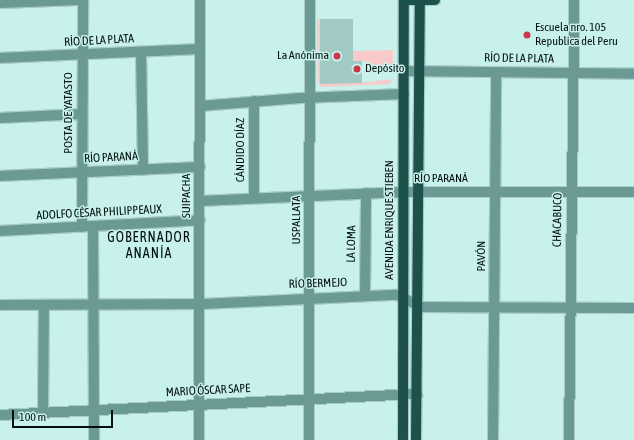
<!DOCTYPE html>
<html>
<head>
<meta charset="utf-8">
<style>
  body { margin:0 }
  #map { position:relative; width:634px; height:440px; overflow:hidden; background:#c8f1ec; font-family:"Asap Condensed",sans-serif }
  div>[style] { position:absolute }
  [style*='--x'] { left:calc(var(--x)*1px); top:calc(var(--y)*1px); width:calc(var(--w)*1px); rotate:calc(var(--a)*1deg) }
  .green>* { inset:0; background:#f9caca }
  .building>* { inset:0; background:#a2cac5 }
  .roads { filter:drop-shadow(1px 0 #a8cdc9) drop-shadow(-1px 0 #a8cdc9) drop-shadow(0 1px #a8cdc9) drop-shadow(0 -1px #a8cdc9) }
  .minor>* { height:10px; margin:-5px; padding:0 5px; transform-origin:5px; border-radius:5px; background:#6b9993 }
  .major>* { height:10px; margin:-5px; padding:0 5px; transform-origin:5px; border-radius:5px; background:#1c514c }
  .dots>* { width:11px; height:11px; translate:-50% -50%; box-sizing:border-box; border:2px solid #c8f1ec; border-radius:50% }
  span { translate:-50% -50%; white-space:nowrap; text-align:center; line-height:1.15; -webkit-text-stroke:3px #c8f1ec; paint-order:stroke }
  .poi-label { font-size:12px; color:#03100f }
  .left { translate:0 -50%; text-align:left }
  .right { translate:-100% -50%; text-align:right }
  .street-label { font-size:12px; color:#03100f }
  .quarter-label { font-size:14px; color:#03100f; letter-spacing:1px }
  .scale { position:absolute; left:12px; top:410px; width:101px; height:18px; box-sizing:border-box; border:2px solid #03100f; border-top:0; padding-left:5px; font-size:12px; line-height:14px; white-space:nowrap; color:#03100f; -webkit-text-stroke:3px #c8f1ec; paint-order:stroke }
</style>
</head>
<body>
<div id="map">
  <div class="green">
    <i style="clip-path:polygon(317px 19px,320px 19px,320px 83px,361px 83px,393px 79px,389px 84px,322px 87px,318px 83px)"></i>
    <i style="clip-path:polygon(393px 50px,393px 73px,366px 72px,366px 61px,353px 61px,353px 51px)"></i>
  </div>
  <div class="building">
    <i style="clip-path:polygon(320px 19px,353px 19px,353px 61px,362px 61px,362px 83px,320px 84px)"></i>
  </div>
  <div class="roads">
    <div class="minor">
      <i style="--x:0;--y:3;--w:78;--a:-2.2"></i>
      <i style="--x:141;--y:52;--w:118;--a:89"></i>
      <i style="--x:0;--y:58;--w:200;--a:-2.6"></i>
      <i style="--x:404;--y:71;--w:230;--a:0.7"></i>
      <i style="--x:200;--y:106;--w:101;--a:-4.5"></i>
      <i style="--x:301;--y:98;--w:103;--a:-2.2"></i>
      <i style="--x:0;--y:118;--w:82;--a:-2.8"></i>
      <i style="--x:0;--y:176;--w:200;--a:-2.6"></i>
      <i style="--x:254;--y:198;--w:97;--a:-90"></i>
      <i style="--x:200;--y:201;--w:204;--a:-2.5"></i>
      <i style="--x:404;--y:192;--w:230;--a:0"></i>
      <i style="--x:93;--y:226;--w:214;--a:89.7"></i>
      <i style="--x:82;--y:227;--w:227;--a:-89.7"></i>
      <i style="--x:0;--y:231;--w:200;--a:-3.1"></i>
      <i style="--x:365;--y:295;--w:102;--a:-89.4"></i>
      <i style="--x:0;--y:305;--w:203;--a:-0.3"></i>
      <i style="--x:203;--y:304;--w:194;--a:-2.7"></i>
      <i style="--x:397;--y:295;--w:28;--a:26"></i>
      <i style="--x:422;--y:307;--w:212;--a:0.3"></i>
      <i style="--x:43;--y:413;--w:108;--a:-89.5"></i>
      <i style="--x:0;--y:415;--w:418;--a:-2.9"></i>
      <i style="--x:199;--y:440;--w:440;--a:-89.9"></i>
      <i style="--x:309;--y:440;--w:440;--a:-89.9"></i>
      <i style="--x:493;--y:440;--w:368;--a:-89.5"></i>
      <i style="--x:569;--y:440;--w:440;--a:-89.3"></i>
    </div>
    <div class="major">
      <i style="--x:407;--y:0;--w:28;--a:0"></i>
      <i style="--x:403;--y:440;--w:440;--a:-89.9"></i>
      <i style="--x:416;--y:440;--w:439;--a:-89.5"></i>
    </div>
  </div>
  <div class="dots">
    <i style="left:527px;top:35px;background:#c8384a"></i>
    <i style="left:337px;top:56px;background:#c8384a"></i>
    <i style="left:357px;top:69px;background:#c8384a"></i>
  </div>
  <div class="poi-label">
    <span class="left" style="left:535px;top:35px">Escuela nro. 105<br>Republica del Peru</span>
    <span class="right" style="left:329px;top:56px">La Anónima</span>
    <span class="left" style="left:365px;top:69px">Depósito</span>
  </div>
  <div class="street-label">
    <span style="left:99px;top:41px;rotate:-3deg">RÍO DE LA PLATA</span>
    <span style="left:519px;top:59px;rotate:1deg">RÍO DE LA PLATA</span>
    <span style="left:69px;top:113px;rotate:-90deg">POSTA DE YATASTO</span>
    <span style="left:241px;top:150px;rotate:-90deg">CÁNDIDO DÍAZ</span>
    <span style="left:111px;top:158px;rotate:-3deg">RÍO PARANÁ</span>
    <span style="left:441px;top:179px">RÍO PARANÁ</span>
    <span style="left:187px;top:196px;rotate:-90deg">SUIPACHA</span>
    <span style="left:99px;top:213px;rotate:-3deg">ADOLFO CÉSAR PHILIPPEAUX</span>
    <span style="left:297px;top:220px;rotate:-90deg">USPALLATA</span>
    <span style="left:390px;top:220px;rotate:-90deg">AVENIDA ENRIQUE STIEBEN</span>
    <span style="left:558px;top:220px;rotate:-89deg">CHACABUCO</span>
    <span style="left:352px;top:244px;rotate:-89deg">LA LOMA</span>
    <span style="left:482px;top:256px;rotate:-90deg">PAVÓN</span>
    <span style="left:318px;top:284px;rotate:-2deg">RÍO BERMEJO</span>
    <span style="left:208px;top:391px;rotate:-3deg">MARIO ÓSCAR SAPE</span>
  </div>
  <div class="quarter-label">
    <span style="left:149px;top:245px">GOBERNADOR<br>ANANÍA</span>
  </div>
  <div class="scale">100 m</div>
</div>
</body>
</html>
